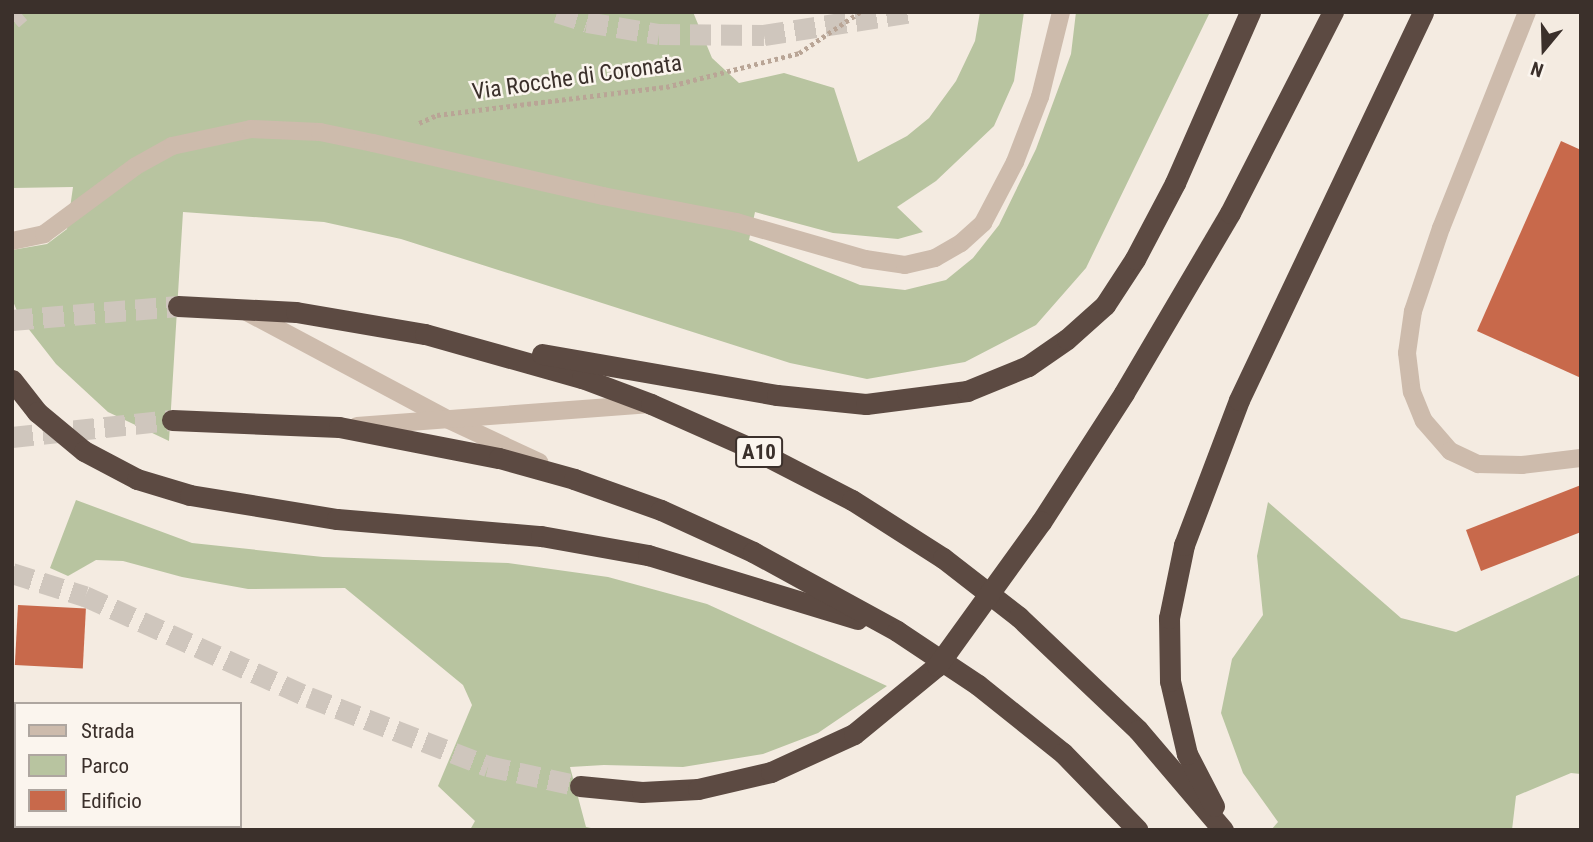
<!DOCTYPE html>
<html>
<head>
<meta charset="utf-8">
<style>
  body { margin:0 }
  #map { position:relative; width:1593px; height:842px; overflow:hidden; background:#f4ebe1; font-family:"Roboto Condensed",sans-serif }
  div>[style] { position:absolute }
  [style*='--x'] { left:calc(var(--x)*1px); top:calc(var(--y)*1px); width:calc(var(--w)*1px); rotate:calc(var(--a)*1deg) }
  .green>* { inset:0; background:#b8c4a0 }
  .building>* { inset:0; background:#c8694b; transform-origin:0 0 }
  .highway-tunnel>* { height:21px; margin-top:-10.5px; transform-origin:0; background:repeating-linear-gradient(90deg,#cfc6bd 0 21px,transparent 0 31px) }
  .path>* { height:4.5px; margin-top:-2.25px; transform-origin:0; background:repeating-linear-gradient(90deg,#b9a596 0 3.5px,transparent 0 7px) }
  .minor>* { height:18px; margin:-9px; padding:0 9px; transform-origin:9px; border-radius:9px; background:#cdbbac }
  .highway>* { height:21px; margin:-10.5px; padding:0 10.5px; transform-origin:10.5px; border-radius:10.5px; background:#5c4a42 }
  .highway-bridge>* { height:21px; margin:-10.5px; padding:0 10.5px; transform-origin:10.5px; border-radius:10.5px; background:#5c4a42 }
  span { translate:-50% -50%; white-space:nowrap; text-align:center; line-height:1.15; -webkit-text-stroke:5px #fbf5ee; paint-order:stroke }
  .shield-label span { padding:2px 5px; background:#fbf5ee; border:2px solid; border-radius:5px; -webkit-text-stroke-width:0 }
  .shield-label { font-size:21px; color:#3b302b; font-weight:700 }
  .street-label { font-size:23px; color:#3b302b }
  .frame { position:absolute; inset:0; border:14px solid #3b302b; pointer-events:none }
  .legend { position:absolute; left:14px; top:702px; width:228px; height:126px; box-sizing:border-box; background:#fbf5ee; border:2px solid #aea6a0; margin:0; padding:9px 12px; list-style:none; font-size:21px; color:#3b302b }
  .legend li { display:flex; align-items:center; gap:14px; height:35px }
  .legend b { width:35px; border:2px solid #aea6a0 }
  .north { position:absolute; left:1509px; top:14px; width:70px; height:70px; -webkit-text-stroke:5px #fbf5ee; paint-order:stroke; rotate:199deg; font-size:19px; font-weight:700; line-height:28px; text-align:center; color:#3b302b }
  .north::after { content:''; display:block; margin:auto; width:24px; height:32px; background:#3b302b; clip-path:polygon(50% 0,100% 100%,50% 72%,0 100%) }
</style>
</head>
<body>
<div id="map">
  <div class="green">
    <i style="clip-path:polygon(12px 12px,693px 12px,712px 58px,739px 83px,784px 73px,834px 88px,858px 162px,907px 136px,929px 118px,956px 81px,975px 41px,980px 12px,1024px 12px,1014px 81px,994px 126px,936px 181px,897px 207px,923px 232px,898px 239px,833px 233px,755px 212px,749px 240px,860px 285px,905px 290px,946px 280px,973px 258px,999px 225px,1036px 149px,1071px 54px,1076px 12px,1210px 12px,1086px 268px,1036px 325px,965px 362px,867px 379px,790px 363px,401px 239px,324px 222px,183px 212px,169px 441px,108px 412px,56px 364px,20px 318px,12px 299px,12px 250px,47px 244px,67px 229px,73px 187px,12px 188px)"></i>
    <i style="clip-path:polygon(76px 500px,192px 543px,323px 557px,508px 563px,608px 577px,707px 604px,887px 686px,818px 733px,763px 754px,683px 767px,604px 765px,570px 767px,586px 827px,601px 830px,470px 830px,475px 821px,438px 786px,472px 705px,463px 685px,345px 588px,248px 589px,182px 577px,123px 561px,96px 560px,68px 576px,50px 568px)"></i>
    <i style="clip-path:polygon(1268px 502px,1401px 618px,1456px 632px,1581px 574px,1581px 774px,1571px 773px,1516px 796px,1512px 830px,1271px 830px,1278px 822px,1243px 773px,1221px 713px,1232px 659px,1263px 615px,1257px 556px)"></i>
  </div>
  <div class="building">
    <i style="clip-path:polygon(1561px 141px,1581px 150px,1581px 378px,1477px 331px)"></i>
    <i style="clip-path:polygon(1581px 485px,1581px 532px,1481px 571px,1466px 530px)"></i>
    <i style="left:18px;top:605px;width:68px;height:60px;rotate:3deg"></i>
    <i style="left:57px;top:826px;width:140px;height:5px"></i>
  </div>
  <div class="highway-tunnel">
    <i style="--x:557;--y:12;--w:32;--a:18"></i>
    <i style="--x:587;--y:22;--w:73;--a:9.5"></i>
    <i style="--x:659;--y:34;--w:105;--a:0.5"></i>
    <i style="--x:764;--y:35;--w:151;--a:-8.8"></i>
    <i style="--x:12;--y:19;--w:11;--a:-41"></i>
    <i style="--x:12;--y:320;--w:167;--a:-4.8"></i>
    <i style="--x:12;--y:437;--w:161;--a:-6.1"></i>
    <i style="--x:12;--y:573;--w:77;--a:17.5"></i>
    <i style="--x:85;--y:596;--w:246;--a:24.3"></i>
    <i style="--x:309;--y:697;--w:192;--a:21.1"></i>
    <i style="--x:488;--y:766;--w:94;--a:12.3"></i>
  </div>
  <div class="path">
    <i style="--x:419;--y:123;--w:20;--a:-24"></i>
    <i style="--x:437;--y:115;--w:231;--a:-7"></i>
    <i style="--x:666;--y:87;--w:137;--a:-14.3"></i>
    <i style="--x:799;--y:53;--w:73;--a:-33.9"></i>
  </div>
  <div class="minor">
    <i style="--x:1527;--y:12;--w:232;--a:111.7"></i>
    <i style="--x:1441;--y:228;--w:88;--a:108.6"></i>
    <i style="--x:1413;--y:311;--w:42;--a:98.1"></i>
    <i style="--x:1407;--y:353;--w:39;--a:83"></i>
    <i style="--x:1412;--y:392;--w:31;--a:68"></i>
    <i style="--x:1424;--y:421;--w:40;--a:49"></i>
    <i style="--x:1450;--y:451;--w:31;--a:25"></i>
    <i style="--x:1478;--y:464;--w:44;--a:1.3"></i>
    <i style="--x:1522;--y:465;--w:59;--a:-6.8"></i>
    <i style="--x:12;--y:241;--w:33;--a:-12"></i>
    <i style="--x:44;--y:234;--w:114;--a:-36.5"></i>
    <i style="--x:136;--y:166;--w:41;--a:-29.1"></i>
    <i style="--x:172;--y:146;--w:81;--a:-12.1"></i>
    <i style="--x:251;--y:129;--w:69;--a:2.5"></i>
    <i style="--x:320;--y:132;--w:54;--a:11.7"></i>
    <i style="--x:373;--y:143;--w:236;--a:13"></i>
    <i style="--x:603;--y:196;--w:136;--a:11.1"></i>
    <i style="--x:736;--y:222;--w:134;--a:16"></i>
    <i style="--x:865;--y:259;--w:40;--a:8.5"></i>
    <i style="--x:905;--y:265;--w:31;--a:-13"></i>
    <i style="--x:935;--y:258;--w:30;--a:-30"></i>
    <i style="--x:961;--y:243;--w:30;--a:-42"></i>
    <i style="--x:983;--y:223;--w:69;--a:-62.3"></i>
    <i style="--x:1015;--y:162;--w:70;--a:-69"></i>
    <i style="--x:1040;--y:97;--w:88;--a:-76.1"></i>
    <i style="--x:243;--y:310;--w:231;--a:28.1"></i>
    <i style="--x:447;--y:419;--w:102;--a:25.1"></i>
    <i style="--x:357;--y:426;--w:291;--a:-4.3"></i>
  </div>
  <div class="highway">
    <i style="--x:178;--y:306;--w:118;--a:2.9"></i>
    <i style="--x:296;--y:312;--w:131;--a:9.7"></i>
    <i style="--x:425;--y:334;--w:163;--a:15.7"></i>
    <i style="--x:582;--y:378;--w:74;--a:20.6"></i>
    <i style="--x:651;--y:404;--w:114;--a:23.9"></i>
    <i style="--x:755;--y:450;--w:109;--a:27.3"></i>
    <i style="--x:852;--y:500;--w:108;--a:32.5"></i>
    <i style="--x:943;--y:558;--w:96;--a:37.8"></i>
    <i style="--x:1019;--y:617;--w:164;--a:43.5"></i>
    <i style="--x:1138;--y:730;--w:131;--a:49.6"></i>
    <i style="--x:542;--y:354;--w:239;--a:9.9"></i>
    <i style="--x:777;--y:395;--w:89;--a:5.8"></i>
    <i style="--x:866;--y:404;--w:102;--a:-7.3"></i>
    <i style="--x:967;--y:391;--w:66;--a:-22.3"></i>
    <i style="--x:1028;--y:366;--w:47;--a:-34.7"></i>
    <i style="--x:1067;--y:339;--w:51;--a:-41.8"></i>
    <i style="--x:1105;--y:305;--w:55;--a:-56.9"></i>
    <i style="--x:1135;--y:259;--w:86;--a:-62.2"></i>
    <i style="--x:1175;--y:183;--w:187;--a:-66.3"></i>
    <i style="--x:12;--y:380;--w:41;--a:52"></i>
    <i style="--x:37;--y:412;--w:61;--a:39.7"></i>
    <i style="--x:84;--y:451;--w:60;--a:27.8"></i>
    <i style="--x:137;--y:479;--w:55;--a:16.8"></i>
    <i style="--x:190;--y:495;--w:149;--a:9.3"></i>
    <i style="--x:337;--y:519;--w:205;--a:4.8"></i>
    <i style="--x:541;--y:536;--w:109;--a:10.1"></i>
    <i style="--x:648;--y:555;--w:219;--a:17"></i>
    <i style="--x:172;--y:420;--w:167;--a:2.4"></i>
    <i style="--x:339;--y:427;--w:163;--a:11"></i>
    <i style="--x:499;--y:458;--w:78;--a:15.6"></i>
    <i style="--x:574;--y:479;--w:92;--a:19.6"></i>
    <i style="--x:661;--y:510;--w:101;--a:24.5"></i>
    <i style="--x:753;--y:552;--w:164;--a:28.7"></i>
    <i style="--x:897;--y:631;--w:97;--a:33.7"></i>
    <i style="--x:978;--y:685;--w:109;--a:38.7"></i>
    <i style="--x:1063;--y:753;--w:107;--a:45.8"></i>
    <i style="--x:1041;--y:522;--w:153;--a:-57.2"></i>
    <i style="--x:1124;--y:393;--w:209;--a:-59.5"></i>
    <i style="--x:1230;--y:213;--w:226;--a:-62.9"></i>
    <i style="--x:580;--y:786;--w:62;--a:5.5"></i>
    <i style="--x:642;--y:792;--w:56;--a:-3.1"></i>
    <i style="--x:698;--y:789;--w:75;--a:-13.1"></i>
    <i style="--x:771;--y:772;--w:91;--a:-24.6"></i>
    <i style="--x:1214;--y:806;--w:59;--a:-117.4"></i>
    <i style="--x:1187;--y:754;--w:75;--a:-103.1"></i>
    <i style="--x:1170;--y:681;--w:63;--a:-90.9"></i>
    <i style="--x:1169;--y:618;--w:75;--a:-78.4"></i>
    <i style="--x:1184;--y:545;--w:155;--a:-69.2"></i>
    <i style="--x:1239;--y:400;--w:429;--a:-64.6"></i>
  </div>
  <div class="highway-bridge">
    <i style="--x:854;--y:734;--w:107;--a:-39.3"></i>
    <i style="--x:937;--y:666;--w:178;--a:-54.2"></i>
  </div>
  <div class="shield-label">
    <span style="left:759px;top:452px">A10</span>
  </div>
  <div class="street-label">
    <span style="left:577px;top:78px;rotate:-8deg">Via Rocche di Coronata</span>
  </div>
  <div class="frame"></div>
  <ul class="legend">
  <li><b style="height:9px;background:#cdbbac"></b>Strada</li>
  <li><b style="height:19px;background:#b8c4a0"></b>Parco</li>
  <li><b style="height:19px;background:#c8694b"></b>Edificio</li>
  </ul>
  <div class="north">N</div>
</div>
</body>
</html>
